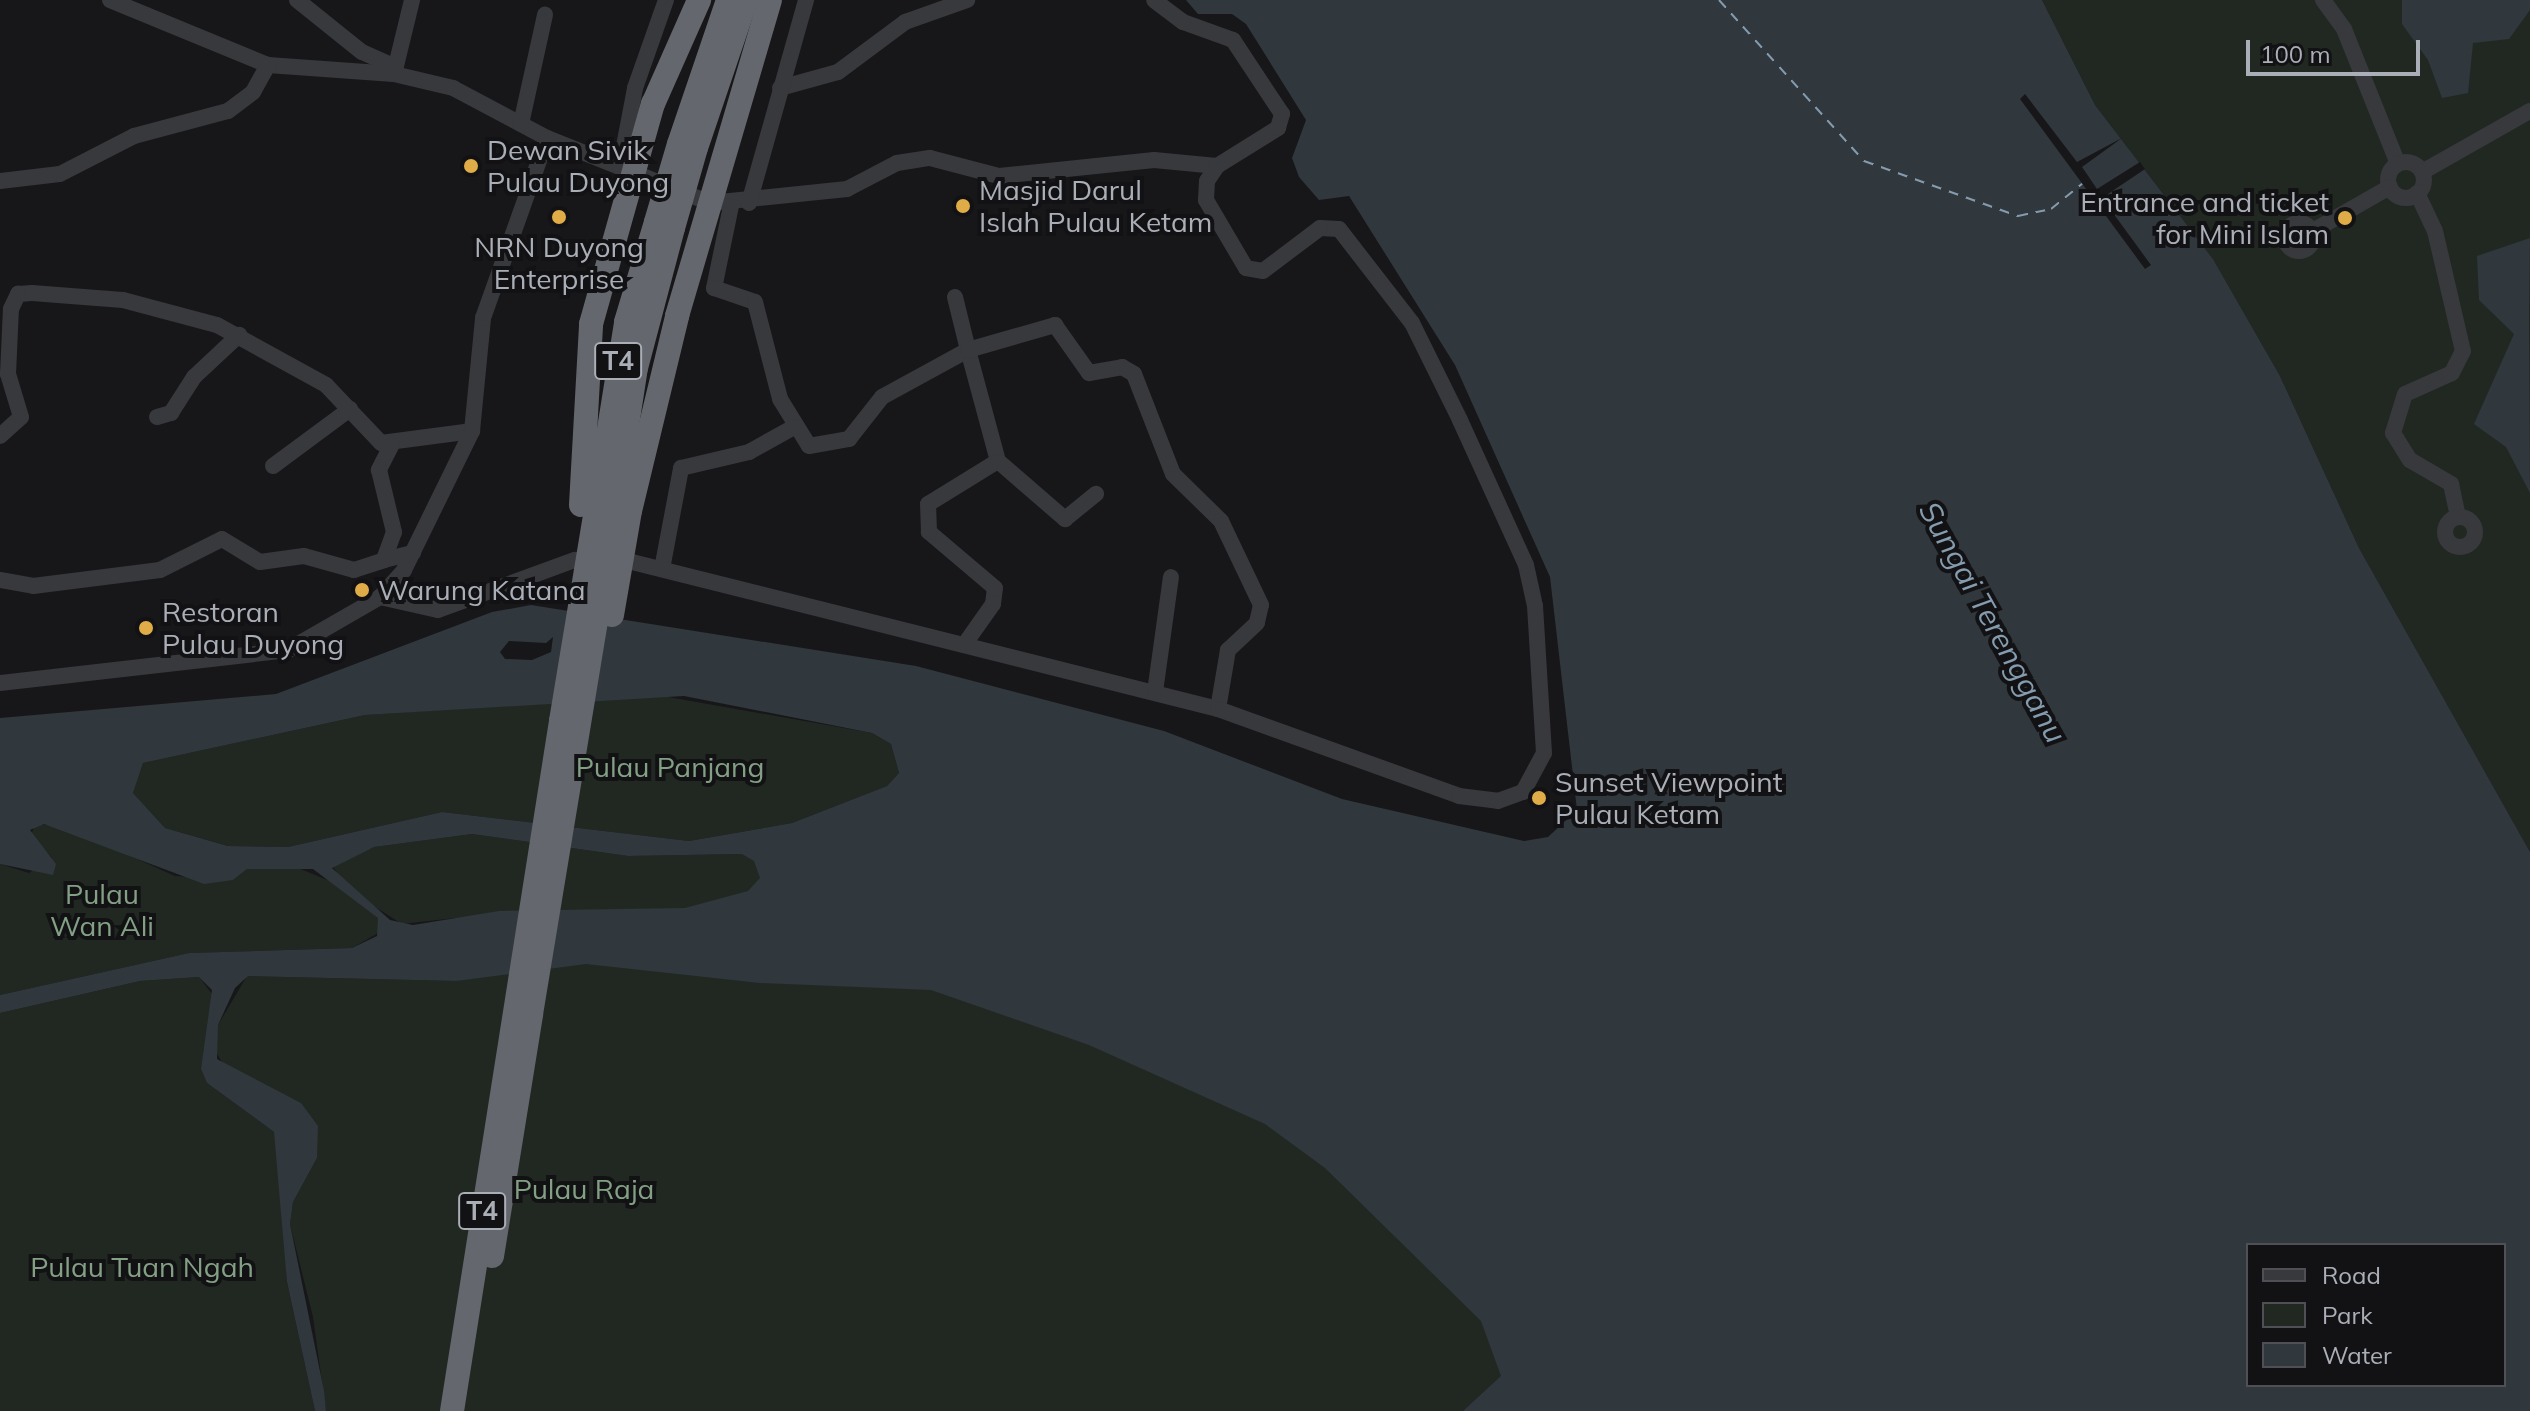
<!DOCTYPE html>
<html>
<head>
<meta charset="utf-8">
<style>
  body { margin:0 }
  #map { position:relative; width:2530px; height:1411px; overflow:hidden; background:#171719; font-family:Mulish,sans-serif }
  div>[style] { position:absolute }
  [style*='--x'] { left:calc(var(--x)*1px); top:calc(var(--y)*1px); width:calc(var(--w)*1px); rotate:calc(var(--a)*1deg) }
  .green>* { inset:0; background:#212822 }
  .water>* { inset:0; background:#30373d }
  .pier>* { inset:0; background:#171719 }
  .ferry>* { height:2px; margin-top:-1px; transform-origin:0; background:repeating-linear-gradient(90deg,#859bae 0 10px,transparent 0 18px) }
  .minor>* { height:16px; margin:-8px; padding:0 8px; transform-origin:8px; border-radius:8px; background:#38393d }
  .minor>.ring { margin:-8px; padding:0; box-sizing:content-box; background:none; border:16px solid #38393d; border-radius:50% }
  .highway>* { height:24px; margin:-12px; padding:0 12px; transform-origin:12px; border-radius:12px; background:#65676e }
  .highway-bridge>* { height:24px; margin:-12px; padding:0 12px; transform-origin:12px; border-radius:12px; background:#65676e }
  .dots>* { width:22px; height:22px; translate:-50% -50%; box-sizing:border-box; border:4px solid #121214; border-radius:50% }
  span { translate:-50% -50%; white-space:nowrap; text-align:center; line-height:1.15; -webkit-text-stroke:8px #121214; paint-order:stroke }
  .shield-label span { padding:2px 6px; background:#121214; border:2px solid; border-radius:6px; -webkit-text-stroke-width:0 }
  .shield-label { font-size:26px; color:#aaaeb7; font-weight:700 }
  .poi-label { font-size:28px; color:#aaaeb7 }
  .left { translate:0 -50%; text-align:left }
  .right { translate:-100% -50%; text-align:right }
  .park-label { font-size:28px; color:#83a085 }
  .water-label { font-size:30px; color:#859bae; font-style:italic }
  .legend { position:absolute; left:2246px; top:1243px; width:260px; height:144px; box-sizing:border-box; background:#121214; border:2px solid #4f5055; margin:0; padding:10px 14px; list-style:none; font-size:24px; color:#aaaeb7 }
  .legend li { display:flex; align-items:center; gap:16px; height:40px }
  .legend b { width:40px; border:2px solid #4f5055 }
  .scale { position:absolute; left:2246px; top:40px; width:174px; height:36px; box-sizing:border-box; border:4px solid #aaaeb7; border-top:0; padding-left:10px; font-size:24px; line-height:28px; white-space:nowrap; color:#aaaeb7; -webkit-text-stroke:6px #121214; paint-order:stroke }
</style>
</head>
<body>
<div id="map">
  <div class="green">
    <i style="clip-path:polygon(2042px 0,2530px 0,2530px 852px,2359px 548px,2280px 376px,2213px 259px,2095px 105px)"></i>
    <i style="clip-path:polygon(657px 695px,872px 733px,891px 744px,899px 773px,887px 786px,792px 823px,689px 841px,442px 812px,288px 847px,229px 846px,165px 828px,133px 793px,143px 763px,365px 715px)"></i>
    <i style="clip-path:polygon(865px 803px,1653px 1286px,1463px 1411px,326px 1411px,313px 1317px,290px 1224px,293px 1202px,317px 1158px,301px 1103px,225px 1067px,213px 1047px,218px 1025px,247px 976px,456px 981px,455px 918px,402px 924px,358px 896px,378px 918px,380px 932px,352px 948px,189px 953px,0 995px,0 864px,29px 873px,52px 858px,31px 835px,36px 823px,72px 830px,175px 876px,233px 880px,247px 869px,293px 866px,347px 888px,332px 865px,374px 847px,472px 834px,628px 856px,742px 854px)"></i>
    <i style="clip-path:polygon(199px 977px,216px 999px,201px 1069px,207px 1083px,274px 1132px,280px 1152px,287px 1282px,315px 1411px,0 1411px,0 1013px,140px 981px)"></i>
  </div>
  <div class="water">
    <i style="clip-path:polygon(evenodd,1186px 0,2042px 0,2095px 105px,2213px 259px,2280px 376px,2359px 548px,2530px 852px,2530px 1411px,1463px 1411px,1501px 1376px,1481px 1321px,1325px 1168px,1265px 1124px,1089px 1045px,931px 990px,760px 983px,586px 964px,456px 981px,248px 976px,235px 988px,218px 1025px,217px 1059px,301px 1103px,318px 1126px,317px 1158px,293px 1202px,290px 1224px,324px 1391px,326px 1411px,315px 1411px,287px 1282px,274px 1132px,207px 1083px,201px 1069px,212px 990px,199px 977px,140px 981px,0 1013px,0 995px,189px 953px,352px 948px,377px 936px,378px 918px,313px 869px,247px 869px,233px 880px,204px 884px,44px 824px,30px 830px,56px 864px,53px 875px,0 864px,0 718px,276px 694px,492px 612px,531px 605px,916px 666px,1164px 731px,1342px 799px,1524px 841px,1548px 837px,1577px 810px,1550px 577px,1455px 365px,1349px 196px,1319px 200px,1299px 177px,1292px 158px,1306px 120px,1246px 24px,1232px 14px,1198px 14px,1186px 0,553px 637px,551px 652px,532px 660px,505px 659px,500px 652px,509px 641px,546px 643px,553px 637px,1186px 0,684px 696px,872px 733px,891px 744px,899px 773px,887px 786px,792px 823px,689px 841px,442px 812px,288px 847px,228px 846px,165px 828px,133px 793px,143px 763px,365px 715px,684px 696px,1186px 0,472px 834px,628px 856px,742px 854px,754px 861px,760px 878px,748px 891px,685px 908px,499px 911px,413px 925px,390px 920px,332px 868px,374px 847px,472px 834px,1186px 0,2248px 1245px,2504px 1245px,2504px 1385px,2248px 1385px,2248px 1245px)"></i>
    <i style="clip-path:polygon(2402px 0,2530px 0,2530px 10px,2509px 39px,2473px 43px,2468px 93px,2442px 98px,2428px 60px,2402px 24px)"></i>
    <i style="clip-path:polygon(2530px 238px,2529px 317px,2530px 493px,2506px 447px,2474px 424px,2514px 334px,2479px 300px,2477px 256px)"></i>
  </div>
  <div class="pier">
    <i style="clip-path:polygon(2025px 94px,2077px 162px,2122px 138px,2082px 167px,2097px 189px,2140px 162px,2145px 169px,2102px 198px,2151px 265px,2145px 269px,2020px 99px)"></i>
  </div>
  <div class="ferry">
    <i style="--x:1719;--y:0;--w:217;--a:48"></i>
    <i style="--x:1864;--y:161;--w:164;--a:19.7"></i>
    <i style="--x:2018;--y:216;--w:34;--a:-12"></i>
    <i style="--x:2051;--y:209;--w:40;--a:-39"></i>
  </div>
  <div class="minor">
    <i style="--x:110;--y:0;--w:171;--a:22.4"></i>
    <i style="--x:268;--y:65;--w:126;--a:4.1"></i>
    <i style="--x:394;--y:74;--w:61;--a:13.3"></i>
    <i style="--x:453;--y:88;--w:106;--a:28"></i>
    <i style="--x:547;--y:138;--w:175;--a:21.7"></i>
    <i style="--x:710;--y:203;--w:138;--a:-5.8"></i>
    <i style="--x:847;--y:189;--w:56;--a:-27.5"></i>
    <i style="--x:897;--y:163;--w:33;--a:-9"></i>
    <i style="--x:930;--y:158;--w:71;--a:14.6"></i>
    <i style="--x:999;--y:176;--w:156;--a:-5.9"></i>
    <i style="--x:1154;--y:160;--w:63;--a:5.4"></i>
    <i style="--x:297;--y:0;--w:83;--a:38.7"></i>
    <i style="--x:362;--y:52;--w:37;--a:24"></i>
    <i style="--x:2323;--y:0;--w:36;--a:54"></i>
    <i style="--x:2344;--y:29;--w:145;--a:68.2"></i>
    <i style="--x:394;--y:74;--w:76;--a:-76.3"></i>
    <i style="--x:780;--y:88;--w:60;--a:-15.4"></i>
    <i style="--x:838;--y:72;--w:84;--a:-36.7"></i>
    <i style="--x:905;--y:22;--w:66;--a:-19.5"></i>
    <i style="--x:521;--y:124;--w:112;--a:-77.6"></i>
    <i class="ring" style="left:2388px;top:162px;width:20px;height:20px"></i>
    <i style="--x:620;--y:167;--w:80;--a:-79.2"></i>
    <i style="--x:635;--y:88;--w:93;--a:-70.6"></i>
    <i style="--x:2422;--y:172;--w:124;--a:-29.5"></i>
    <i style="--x:0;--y:181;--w:60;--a:-6.7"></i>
    <i style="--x:60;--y:174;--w:83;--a:-27.2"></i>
    <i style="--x:134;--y:136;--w:97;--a:-14.9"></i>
    <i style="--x:228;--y:111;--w:31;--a:-37"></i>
    <i style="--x:253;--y:92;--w:31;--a:-61"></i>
    <i style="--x:2417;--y:193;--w:42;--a:64.7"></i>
    <i style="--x:2435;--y:231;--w:123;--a:76.9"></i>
    <i style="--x:2463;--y:351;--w:25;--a:117"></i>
    <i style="--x:2452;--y:373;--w:51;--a:155.9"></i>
    <i style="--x:2405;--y:394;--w:41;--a:107.1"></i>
    <i style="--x:2393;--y:433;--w:32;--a:58"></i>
    <i style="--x:2410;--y:460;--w:48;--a:30.3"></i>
    <i style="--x:2451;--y:484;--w:34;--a:78"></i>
    <i style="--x:749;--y:203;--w:211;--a:-74.3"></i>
    <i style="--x:731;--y:206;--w:84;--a:101.7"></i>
    <i style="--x:714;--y:288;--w:43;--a:18.9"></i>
    <i style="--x:755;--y:302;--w:100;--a:75.5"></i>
    <i style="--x:780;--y:399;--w:55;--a:58.3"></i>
    <i style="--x:809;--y:446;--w:41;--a:-9.9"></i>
    <i style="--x:849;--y:439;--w:53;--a:-51.8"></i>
    <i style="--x:882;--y:397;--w:98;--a:-28.7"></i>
    <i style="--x:968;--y:350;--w:115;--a:74.9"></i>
    <i class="ring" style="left:2285px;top:223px;width:12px;height:12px"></i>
    <i style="--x:2311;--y:232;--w:91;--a:-29.7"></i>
    <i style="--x:955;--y:297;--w:55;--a:76.2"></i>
    <i style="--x:968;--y:350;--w:91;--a:-16"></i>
    <i style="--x:1055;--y:325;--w:59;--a:54.7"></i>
    <i style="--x:1089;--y:373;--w:34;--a:-10"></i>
    <i style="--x:1122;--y:367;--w:14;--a:30"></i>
    <i style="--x:1134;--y:374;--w:107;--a:68.7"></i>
    <i style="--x:1173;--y:474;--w:67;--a:44.4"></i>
    <i style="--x:1221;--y:521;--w:93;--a:64.5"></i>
    <i style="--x:1261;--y:605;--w:18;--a:103"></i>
    <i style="--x:1257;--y:623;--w:40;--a:137"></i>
    <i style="--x:1228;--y:650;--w:60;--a:99.6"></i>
    <i style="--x:157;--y:417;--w:15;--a:-16"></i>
    <i style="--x:171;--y:413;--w:43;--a:-57.4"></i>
    <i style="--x:194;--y:377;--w:62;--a:-43"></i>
    <i style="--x:0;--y:436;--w:28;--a:-42"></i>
    <i style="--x:21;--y:417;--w:45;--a:-106.8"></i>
    <i style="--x:8;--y:374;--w:65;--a:-87.4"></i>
    <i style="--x:11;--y:309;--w:17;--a:-65"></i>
    <i style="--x:18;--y:294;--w:14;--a:-4"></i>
    <i style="--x:32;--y:293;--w:91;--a:4.4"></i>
    <i style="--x:123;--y:300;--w:97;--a:14.9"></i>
    <i style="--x:217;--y:325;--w:124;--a:28.8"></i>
    <i style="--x:326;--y:385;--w:80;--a:46.5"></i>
    <i style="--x:381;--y:443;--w:92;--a:-7.5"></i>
    <i style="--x:391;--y:446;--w:27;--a:117"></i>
    <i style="--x:379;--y:470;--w:64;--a:76.4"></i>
    <i style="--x:394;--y:532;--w:30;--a:110"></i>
    <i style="--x:384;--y:560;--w:30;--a:-14"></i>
    <i style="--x:273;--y:466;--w:96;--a:-36.5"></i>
    <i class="ring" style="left:2445px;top:517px;width:14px;height:14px"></i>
    <i style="--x:662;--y:569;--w:103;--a:-79.3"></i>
    <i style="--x:681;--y:468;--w:70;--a:-13.2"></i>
    <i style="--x:749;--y:452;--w:51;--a:-29.1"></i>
    <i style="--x:0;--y:580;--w:34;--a:10"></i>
    <i style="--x:33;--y:586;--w:128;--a:-7.2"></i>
    <i style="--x:160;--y:570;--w:69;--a:-26.6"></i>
    <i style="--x:222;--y:539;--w:44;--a:31.2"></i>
    <i style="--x:260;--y:562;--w:44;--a:-7.8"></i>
    <i style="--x:304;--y:556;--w:52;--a:15.6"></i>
    <i style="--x:354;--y:570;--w:32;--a:-18"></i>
    <i style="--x:380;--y:597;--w:59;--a:12.6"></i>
    <i style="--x:438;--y:610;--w:146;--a:-20.1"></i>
    <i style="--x:575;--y:560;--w:57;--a:2"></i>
    <i style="--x:632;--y:562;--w:604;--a:14.08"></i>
    <i style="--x:1218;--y:709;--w:256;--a:19.8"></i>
    <i style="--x:1459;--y:796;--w:39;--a:7"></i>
    <i style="--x:1498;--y:801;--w:27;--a:-20"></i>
    <i style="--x:1523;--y:792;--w:44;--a:-61.7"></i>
    <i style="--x:1544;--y:753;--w:147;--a:-93.5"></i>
    <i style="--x:1535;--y:606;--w:42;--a:-102.4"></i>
    <i style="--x:1526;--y:565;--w:159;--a:-114.5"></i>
    <i style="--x:1460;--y:420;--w:108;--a:-116.3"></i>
    <i style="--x:1412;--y:323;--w:119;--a:-127.8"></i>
    <i style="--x:1339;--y:229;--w:19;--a:-177"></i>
    <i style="--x:1320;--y:228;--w:71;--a:143"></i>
    <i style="--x:1263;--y:271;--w:17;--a:-170"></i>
    <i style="--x:1246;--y:268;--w:79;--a:-120.5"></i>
    <i style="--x:1206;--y:200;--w:19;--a:-87"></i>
    <i style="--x:1207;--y:181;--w:18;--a:-56"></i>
    <i style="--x:1217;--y:166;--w:72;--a:-31.9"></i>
    <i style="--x:1278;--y:128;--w:15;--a:-74"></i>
    <i style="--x:1282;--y:114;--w:89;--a:-123.5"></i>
    <i style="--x:1233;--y:40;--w:53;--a:-160.2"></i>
    <i style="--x:1183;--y:22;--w:36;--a:-143"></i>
    <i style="--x:964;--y:645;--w:50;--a:-54.7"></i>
    <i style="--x:993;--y:604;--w:16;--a:-83"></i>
    <i style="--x:995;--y:588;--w:87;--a:-139.7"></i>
    <i style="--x:929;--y:532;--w:28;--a:-92"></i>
    <i style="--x:928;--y:504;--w:82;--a:-31.6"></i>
    <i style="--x:998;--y:461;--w:89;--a:40.9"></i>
    <i style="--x:1065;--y:519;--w:40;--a:-39"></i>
    <i style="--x:0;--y:683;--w:290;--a:-6.5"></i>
    <i style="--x:288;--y:650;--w:106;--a:-29.9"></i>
    <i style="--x:380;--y:597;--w:36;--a:-48"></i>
    <i style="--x:404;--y:570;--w:155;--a:-63.9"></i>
    <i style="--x:472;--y:431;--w:114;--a:-84.4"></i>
    <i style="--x:483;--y:318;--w:191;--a:-70.4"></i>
    <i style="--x:1155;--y:692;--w:116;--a:-82.1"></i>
  </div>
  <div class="highway">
    <i style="--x:679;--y:144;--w:152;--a:-71.2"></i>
    <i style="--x:696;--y:148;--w:156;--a:-71.3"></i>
    <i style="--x:615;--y:503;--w:137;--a:-81.2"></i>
    <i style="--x:636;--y:368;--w:145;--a:-75.2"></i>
    <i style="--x:597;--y:504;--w:184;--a:-80.9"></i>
    <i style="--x:626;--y:322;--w:104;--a:-73.3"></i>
    <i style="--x:581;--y:505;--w:181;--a:-86.8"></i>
    <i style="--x:591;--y:324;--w:229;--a:-74.3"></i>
    <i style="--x:653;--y:104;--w:114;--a:-66.1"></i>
    <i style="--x:630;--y:511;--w:201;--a:-76.4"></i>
    <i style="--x:677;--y:316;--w:329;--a:-73.6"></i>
    <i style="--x:492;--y:1256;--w:245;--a:-80.8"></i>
    <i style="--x:452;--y:1411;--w:699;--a:-81.02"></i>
  </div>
  <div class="highway-bridge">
    <i style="--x:656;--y:222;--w:81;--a:-73.6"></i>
    <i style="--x:673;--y:228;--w:83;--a:-74"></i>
    <i style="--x:612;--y:615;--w:106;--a:-80.2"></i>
    <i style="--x:561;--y:721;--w:220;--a:-80.6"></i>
    <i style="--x:531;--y:1014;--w:515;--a:-80.61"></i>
  </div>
  <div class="dots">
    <i style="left:471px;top:166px;background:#e0ac48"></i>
    <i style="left:963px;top:206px;background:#e0ac48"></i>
    <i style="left:559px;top:217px;background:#e0ac48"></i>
    <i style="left:2345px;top:218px;background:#e0ac48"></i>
    <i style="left:362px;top:590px;background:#e0ac48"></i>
    <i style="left:146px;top:628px;background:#e0ac48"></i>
    <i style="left:1539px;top:798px;background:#e0ac48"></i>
  </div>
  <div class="shield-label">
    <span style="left:618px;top:361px">T4</span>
    <span style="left:482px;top:1211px">T4</span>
  </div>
  <div class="poi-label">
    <span class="left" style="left:487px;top:166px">Dewan Sivik<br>Pulau Duyong</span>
    <span class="left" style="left:979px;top:206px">Masjid Darul<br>Islah Pulau Ketam</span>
    <span class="right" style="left:2329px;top:218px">Entrance and ticket<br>for Mini Islam</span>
    <span style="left:559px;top:263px">NRN Duyong<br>Enterprise</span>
    <span class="left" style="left:378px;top:590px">Warung Katana</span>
    <span class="left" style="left:162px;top:628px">Restoran<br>Pulau Duyong</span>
    <span class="left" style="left:1555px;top:798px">Sunset Viewpoint<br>Pulau Ketam</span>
  </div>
  <div class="park-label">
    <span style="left:670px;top:767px">Pulau Panjang</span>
    <span style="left:102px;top:910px">Pulau<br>Wan Ali</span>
    <span style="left:584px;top:1189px">Pulau Raja</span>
    <span style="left:142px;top:1267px">Pulau Tuan Ngah</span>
  </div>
  <div class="water-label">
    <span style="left:1993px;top:622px;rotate:61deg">Sungai Terengganu</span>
  </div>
  <ul class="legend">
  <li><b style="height:10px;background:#38393d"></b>Road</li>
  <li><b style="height:22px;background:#212822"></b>Park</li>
  <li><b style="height:22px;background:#30373d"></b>Water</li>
  </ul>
  <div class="scale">100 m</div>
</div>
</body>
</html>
